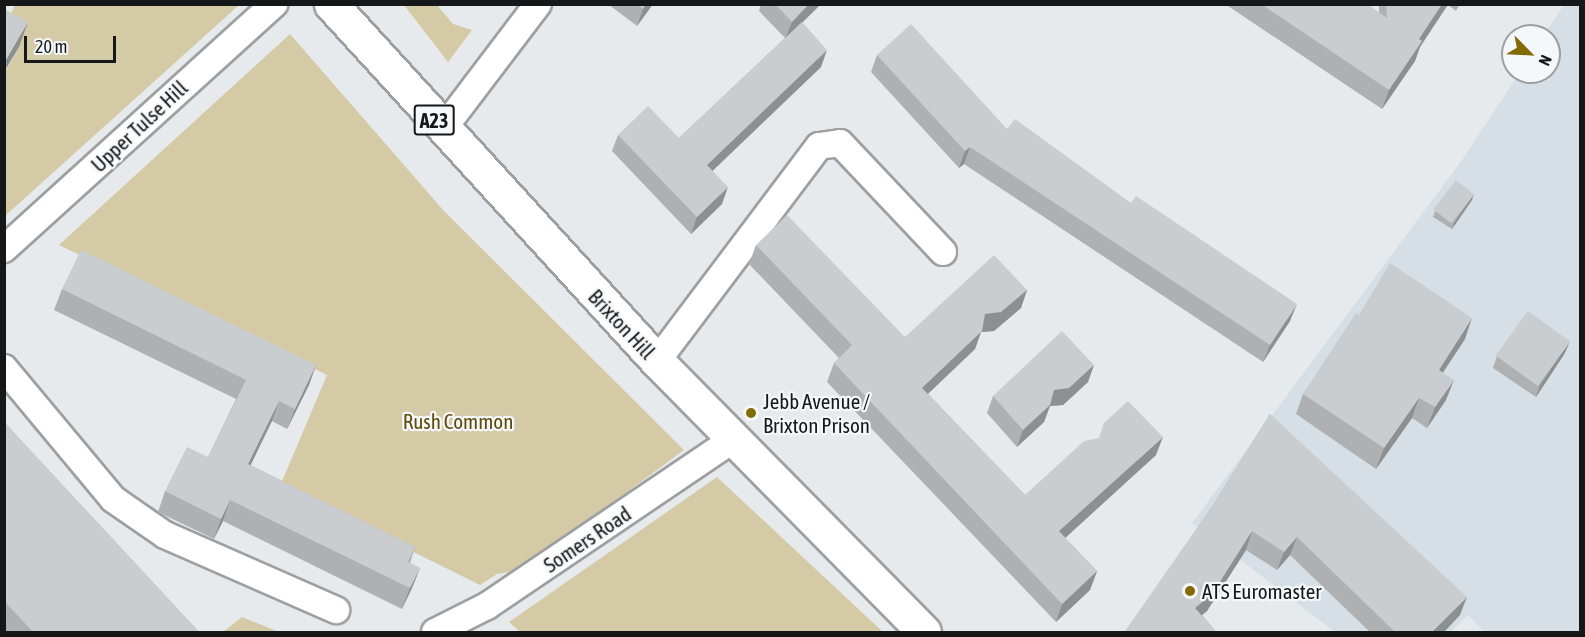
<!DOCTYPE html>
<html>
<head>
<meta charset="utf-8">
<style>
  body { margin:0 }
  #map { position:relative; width:1585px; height:637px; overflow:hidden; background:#e7eaec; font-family:"Asap Condensed",sans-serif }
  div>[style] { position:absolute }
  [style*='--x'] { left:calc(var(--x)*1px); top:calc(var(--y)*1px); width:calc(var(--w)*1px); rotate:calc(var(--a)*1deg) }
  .built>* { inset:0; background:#d5dfe5 }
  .green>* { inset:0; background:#d4caa6 }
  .roads { filter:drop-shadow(2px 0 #9da0a2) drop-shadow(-2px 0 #9da0a2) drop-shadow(0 2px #9da0a2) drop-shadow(0 -2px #9da0a2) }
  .street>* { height:26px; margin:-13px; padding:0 13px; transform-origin:13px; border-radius:13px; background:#fff }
  .highway>* { height:33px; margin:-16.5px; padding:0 16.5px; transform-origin:16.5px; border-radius:16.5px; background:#fff }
  .wall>* { inset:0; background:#aeb0b2 }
  .shaded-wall>* { inset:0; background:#8d9091 }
  .building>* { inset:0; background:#cacdcf; transform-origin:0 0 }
  .dots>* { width:16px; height:16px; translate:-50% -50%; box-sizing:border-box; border:3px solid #f5f8fa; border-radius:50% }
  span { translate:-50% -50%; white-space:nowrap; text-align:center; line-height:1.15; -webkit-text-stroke:4.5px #f5f8fa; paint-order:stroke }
  .shield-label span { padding:2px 4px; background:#f5f8fa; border:2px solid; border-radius:4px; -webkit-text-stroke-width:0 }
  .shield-label { font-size:20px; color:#161718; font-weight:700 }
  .street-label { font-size:21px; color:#161718 }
  .poi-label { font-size:21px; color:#161718 }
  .left { translate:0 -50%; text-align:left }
  .park-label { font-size:21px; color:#5d4b06 }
  .frame { position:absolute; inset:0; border:6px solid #161718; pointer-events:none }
  .north { position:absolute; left:1501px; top:24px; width:60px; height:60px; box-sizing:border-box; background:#f5f8fa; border:2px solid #9c9ea0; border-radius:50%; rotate:114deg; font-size:16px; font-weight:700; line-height:24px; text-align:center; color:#161718 }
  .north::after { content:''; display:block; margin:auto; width:21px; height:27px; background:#826a04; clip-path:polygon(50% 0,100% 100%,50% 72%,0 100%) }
  .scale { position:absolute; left:24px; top:36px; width:92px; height:27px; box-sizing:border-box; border:3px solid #161718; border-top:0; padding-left:8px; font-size:18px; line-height:21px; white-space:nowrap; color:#161718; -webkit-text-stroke:4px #f5f8fa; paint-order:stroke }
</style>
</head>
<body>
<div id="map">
  <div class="built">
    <i style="clip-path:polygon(1564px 5px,1580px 5px,1580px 632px,1484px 632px,1468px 615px,1450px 632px,1335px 632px,1192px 523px,1462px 160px,1520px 72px,1549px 72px,1549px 36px,1543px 36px)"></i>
  </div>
  <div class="green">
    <i style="clip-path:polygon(15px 5px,239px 5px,5px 216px,5px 72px,19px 47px,4px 27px)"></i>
    <i style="clip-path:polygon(404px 5px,437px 5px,453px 24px,472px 30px,448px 62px)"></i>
    <i style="clip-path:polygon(290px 34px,444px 211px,684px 450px,600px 512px,510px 572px,497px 574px,480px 585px,280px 486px,327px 375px,59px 245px)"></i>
    <i style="clip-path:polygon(717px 477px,883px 632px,520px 632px,509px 622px)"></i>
    <i style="clip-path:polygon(242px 617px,279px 632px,223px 632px)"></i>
  </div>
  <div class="roads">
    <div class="street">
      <i style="--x:443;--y:129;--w:157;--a:-52.8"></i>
      <i style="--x:4;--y:249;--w:365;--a:-42.2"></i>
      <i style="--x:657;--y:361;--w:269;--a:-53"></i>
      <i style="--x:819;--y:146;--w:21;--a:-8"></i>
      <i style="--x:840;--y:143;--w:150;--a:46.6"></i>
      <i style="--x:4;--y:368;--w:170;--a:50.2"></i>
      <i style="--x:113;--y:499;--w:63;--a:34.7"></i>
      <i style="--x:165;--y:535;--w:187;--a:23.7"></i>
      <i style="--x:435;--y:632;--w:58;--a:-26.6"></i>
      <i style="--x:487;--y:606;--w:300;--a:-34.1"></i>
    </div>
    <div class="highway">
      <i style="--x:331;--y:4;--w:483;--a:47.6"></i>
      <i style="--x:657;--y:361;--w:380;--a:45.4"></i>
    </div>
  </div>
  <div class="wall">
    <i style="clip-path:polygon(608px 4px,653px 4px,637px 26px)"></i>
    <i style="clip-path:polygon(761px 4px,821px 4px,802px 23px,821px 67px,712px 171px,722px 204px,691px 234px,612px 151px,618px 135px,679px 138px,785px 38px,759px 11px)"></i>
    <i style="clip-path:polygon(1225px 4px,1367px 4px,1379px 13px,1379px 4px,1460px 4px,1456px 11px,1448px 5px,1420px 47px,1415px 61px,1382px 109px)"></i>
    <i style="clip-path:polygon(877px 55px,1007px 129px,1131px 203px,1290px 321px,1263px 362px,964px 164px,959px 168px,871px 72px)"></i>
    <i style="clip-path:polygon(1472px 200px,1452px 229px,1433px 217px,1435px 211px)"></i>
    <i style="clip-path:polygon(756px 245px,905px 337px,1027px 290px,1021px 308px,994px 331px,981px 332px,975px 349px,928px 394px,1025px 495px,1156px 455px,1065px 538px,1097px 571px,1090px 590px,1056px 622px,827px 382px,834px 363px,839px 358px,749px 264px)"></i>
    <i style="clip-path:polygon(62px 289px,316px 365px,309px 385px,287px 429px,272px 421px,250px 465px,415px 547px,410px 563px,420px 568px,412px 588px,402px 609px,223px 521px,214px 539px,158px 512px,165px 491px,208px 457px,236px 399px,54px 310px)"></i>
    <i style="clip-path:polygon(1359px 315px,1465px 339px,1443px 373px,1446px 400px,1427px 428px,1412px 418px,1376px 469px,1296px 414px,1303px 394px)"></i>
    <i style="clip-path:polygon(1565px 353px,1536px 397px,1493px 368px,1497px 356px)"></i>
    <i style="clip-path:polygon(1088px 382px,1063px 405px,1050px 406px,1044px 422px,1017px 447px,987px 413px,993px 396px)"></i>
    <i style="clip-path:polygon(1270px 414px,1460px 615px,1443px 633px,1371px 633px,1290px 555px,1277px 570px,1246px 550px,1207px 611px,1202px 615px,1217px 633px,1125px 633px,1213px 505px)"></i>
    <i style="clip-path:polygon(4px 422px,200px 633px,7px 633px,4px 630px)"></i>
  </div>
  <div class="shaded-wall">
    <i style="clip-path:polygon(646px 4px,653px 4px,637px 26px,643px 9px)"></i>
    <i style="clip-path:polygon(809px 4px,821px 4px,785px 39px,792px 22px)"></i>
    <i style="clip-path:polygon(1442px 4px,1448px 4px,1420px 47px,1415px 61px,1382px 109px,1389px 90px,1419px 39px)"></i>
    <i style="clip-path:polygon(28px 22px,19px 47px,4px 72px,4px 63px)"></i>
    <i style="clip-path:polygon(827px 50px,821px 67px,701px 182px,707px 165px)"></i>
    <i style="clip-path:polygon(970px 147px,964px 164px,959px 168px,965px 151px)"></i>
    <i style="clip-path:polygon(728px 187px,722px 204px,691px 234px,697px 217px)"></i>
    <i style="clip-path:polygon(1474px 194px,1472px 200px,1452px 229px,1454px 223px)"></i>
    <i style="clip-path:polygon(1027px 290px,1021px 308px,994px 331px,981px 332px,975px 349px,915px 406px,922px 388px,985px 314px)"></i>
    <i style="clip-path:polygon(1297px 304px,1290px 321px,1263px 362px,1270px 345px)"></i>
    <i style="clip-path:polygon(1472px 318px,1465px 339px,1431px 390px,1439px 370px)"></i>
    <i style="clip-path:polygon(1570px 341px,1565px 353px,1536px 397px,1540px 385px)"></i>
    <i style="clip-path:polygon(316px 365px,309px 385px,287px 429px,295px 409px)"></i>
    <i style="clip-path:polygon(1094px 365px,1088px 382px,1063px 405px,1050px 406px,1044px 422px,1017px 447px,1023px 430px,1054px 390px)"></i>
    <i style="clip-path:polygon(1454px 380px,1446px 400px,1427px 428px,1435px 407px)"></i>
    <i style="clip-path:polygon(1419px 398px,1412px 418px,1376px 469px,1384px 448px)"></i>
    <i style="clip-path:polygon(279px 401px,272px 421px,241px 485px,248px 464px)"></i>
    <i style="clip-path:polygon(1163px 437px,1156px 455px,1052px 550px,1059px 531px)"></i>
    <i style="clip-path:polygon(230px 500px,223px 521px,214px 539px,221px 519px)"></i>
    <i style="clip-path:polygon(1252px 531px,1246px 550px,1207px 611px,1189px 626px,1195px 608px)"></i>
    <i style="clip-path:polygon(1297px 537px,1290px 555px,1277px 570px,1284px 552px)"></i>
    <i style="clip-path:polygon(420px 568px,412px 588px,402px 609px,410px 588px)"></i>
    <i style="clip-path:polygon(1097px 571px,1090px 590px,1056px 622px,1062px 604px)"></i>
    <i style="clip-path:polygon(1467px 597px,1460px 615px,1443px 633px,1431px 633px)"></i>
  </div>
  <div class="building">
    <i style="clip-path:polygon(637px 4px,646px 4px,643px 9px)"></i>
    <i style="clip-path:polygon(775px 4px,809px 4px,792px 22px)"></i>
    <i style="clip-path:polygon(1261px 4px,1367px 4px,1387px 18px,1386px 4px,1442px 4px,1419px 39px,1422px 41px,1389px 90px)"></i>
    <i style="clip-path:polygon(4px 9px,28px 22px,4px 63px)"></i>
    <i style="clip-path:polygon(802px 22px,827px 50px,707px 165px,728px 187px,697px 217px,618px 135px,648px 106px,679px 138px)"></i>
    <i style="clip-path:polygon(911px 24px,1007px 129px,1015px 119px,1131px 203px,1136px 196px,1297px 304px,1270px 345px,970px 147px,965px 151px,877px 55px)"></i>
    <i style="left:1456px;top:180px;width:23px;height:37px;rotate:38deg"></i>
    <i style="clip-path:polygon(787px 215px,905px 337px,994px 255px,1027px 290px,1001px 312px,985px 314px,982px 331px,922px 388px,1025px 495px,1084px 441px,1099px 438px,1104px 423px,1128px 401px,1163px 437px,1059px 531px,1097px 571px,1062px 604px,834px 363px,852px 345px,756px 245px)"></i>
    <i style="clip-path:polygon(81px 250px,316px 365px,295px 409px,279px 401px,248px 464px,415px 547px,408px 562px,420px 568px,410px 588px,230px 500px,221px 519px,165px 491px,187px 447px,208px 457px,246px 380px,62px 289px)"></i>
    <i style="clip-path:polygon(1390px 263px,1472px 318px,1439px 370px,1454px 380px,1435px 407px,1419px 398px,1384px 448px,1303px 394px,1356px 313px,1359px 315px)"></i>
    <i style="left:1528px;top:311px;width:52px;height:55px;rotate:36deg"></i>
    <i style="clip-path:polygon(1062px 331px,1094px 365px,1069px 388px,1054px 390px,1050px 405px,1023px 430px,993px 396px)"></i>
    <i style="clip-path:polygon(1270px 414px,1467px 597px,1431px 633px,1396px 633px,1297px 537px,1284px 552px,1252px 531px,1213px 593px,1195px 608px,1217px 633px,1127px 633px,1125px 631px,1213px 505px)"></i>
    <i style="clip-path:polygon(4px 422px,200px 633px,34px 633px,4px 601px)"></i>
  </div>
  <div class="dots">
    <i style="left:751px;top:413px;background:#826a04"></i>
    <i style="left:1190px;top:591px;background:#826a04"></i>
  </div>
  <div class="shield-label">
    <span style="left:434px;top:120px">A23</span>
  </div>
  <div class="street-label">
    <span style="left:139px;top:126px;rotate:-43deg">Upper Tulse Hill</span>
    <span style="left:622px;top:324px;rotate:47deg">Brixton Hill</span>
    <span style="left:587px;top:539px;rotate:-34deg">Somers Road</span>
  </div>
  <div class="poi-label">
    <span class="left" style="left:763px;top:413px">Jebb Avenue /<br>Brixton Prison</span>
    <span class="left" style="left:1202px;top:591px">ATS Euromaster</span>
  </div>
  <div class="park-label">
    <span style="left:458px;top:421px">Rush Common</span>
  </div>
  <div class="frame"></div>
  <div class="north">N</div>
  <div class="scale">20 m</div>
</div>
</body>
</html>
